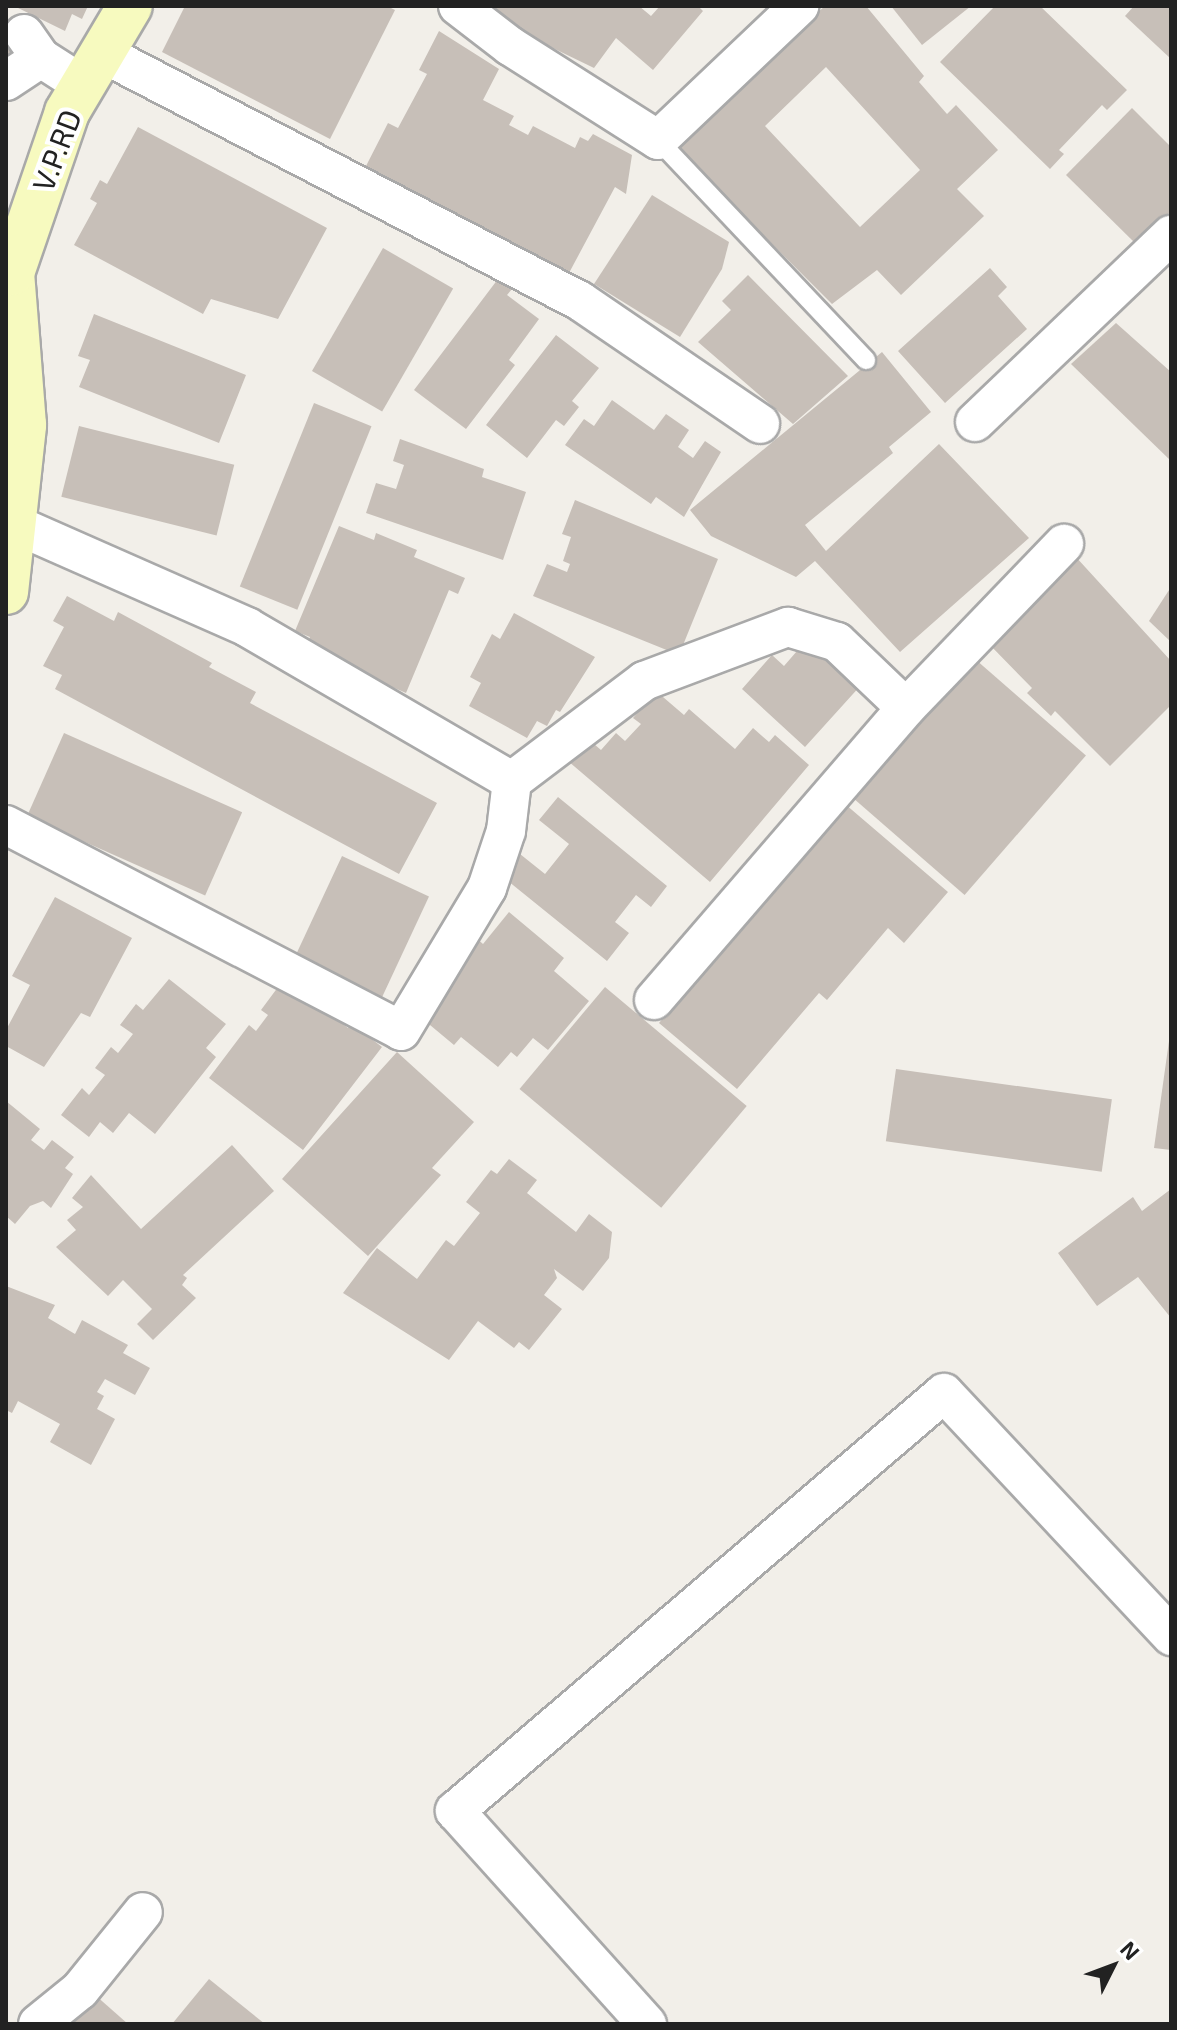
<!DOCTYPE html>
<html>
<head>
<meta charset="utf-8">
<style>
  body { margin:0 }
  #map { position:relative; width:1177px; height:2030px; overflow:hidden; background:#f2efe9; font-family:"Exo 2",sans-serif }
  div>[style] { position:absolute }
  [style*='--x'] { left:calc(var(--x)*1px); top:calc(var(--y)*1px); width:calc(var(--w)*1px); rotate:calc(var(--a)*1deg) }
  .building>* { inset:0; background:#c7bfb8; transform-origin:0 0 }
  .roads { filter:drop-shadow(2px 0 #a9a9a9) drop-shadow(-2px 0 #a9a9a9) drop-shadow(0 2px #a9a9a9) drop-shadow(0 -2px #a9a9a9) }
  .lane>* { height:18px; margin:-9px; padding:0 9px; transform-origin:9px; border-radius:9px; background:#fff }
  .street>* { height:38px; margin:-19px; padding:0 19px; transform-origin:19px; border-radius:19px; background:#fff }
  .secondary>* { height:44px; margin:-22px; padding:0 22px; transform-origin:22px; border-radius:22px; background:#f7fabf }
  span { translate:-50% -50%; white-space:nowrap; text-align:center; line-height:1.15; -webkit-text-stroke:8px #fff; paint-order:stroke }
  .street-label { font-size:30px; color:#222 }
  .frame { position:absolute; inset:0; border:8px solid #222; pointer-events:none }
  .north { position:absolute; left:1073px; top:1926px; width:80px; height:80px; -webkit-text-stroke:6px #fff; paint-order:stroke; rotate:48deg; font-size:22px; font-weight:700; line-height:32px; text-align:center; color:#222 }
  .north::after { content:''; display:block; margin:auto; width:28px; height:36px; background:#222; clip-path:polygon(50% 0,100% 100%,50% 72%,0 100%) }
</style>
</head>
<body>
<div id="map">
  <div class="building">
    <i style="clip-path:polygon(14px 6px,88px 6px,82px 19px,72px 14px,65px 31px)"></i>
    <i style="clip-path:polygon(185px 6px,387px 6px,395px 10px,330px 139px,162px 52px)"></i>
    <i style="clip-path:polygon(488px 6px,639px 6px,651px 16px,660px 6px,698px 6px,703px 11px,653px 70px,616px 38px,594px 68px,528px 36px)"></i>
    <i style="clip-path:polygon(evenodd,825px 6px,866px 6px,924px 76px,919px 82px,947px 114px,956px 105px,998px 150px,957px 189px,984px 216px,901px 295px,877px 270px,832px 304px,670px 142px,825px 6px,826px 67px,920px 170px,860px 227px,765px 126px,826px 67px)"></i>
    <i style="clip-path:polygon(891px 6px,971px 6px,922px 45px)"></i>
    <i style="clip-path:polygon(995px 6px,1040px 6px,1127px 90px,1107px 110px,1102px 105px,1059px 150px,1064px 154px,1050px 169px,940px 62px)"></i>
    <i style="clip-path:polygon(1134px 6px,1171px 6px,1171px 59px,1125px 16px)"></i>
    <i style="clip-path:polygon(6px 25px,24px 50px,6px 64px)"></i>
    <i style="clip-path:polygon(439px 31px,499px 69px,483px 100px,514px 116px,509px 125px,528px 135px,533px 126px,575px 148px,580px 137px,588px 141px,593px 134px,632px 155px,626px 194px,615px 187px,569px 273px,366px 166px,388px 123px,398px 128px,427px 74px,419px 70px)"></i>
    <i style="clip-path:polygon(1132px 108px,1171px 147px,1171px 211px,1137px 245px,1066px 175px)"></i>
    <i style="clip-path:polygon(138px 127px,327px 228px,278px 319px,211px 299px,203px 314px,74px 245px,97px 203px,90px 199px,100px 180px,107px 184px)"></i>
    <i style="clip-path:polygon(652px 195px,729px 242px,722px 269px,680px 337px,594px 284px)"></i>
    <i style="left:383px;top:248px;width:81px;height:142px;rotate:30deg"></i>
    <i style="clip-path:polygon(990px 268px,1007px 287px,998px 296px,1027px 329px,945px 403px,898px 351px)"></i>
    <i style="clip-path:polygon(748px 275px,848px 376px,793px 424px,698px 342px,731px 310px,722px 301px)"></i>
    <i style="clip-path:polygon(498px 279px,512px 289px,507px 295px,539px 319px,509px 360px,515px 365px,466px 429px,414px 390px)"></i>
    <i style="clip-path:polygon(94px 314px,246px 375px,219px 443px,79px 387px,90px 360px,78px 356px)"></i>
    <i style="clip-path:polygon(1116px 323px,1171px 372px,1171px 461px,1071px 364px)"></i>
    <i style="clip-path:polygon(556px 335px,599px 368px,572px 401px,579px 407px,564px 426px,556px 420px,527px 458px,486px 425px)"></i>
    <i style="clip-path:polygon(882px 352px,931px 412px,889px 447px,893px 453px,805px 525px,826px 551px,939px 444px,1029px 538px,900px 652px,815px 561px,796px 577px,711px 536px,690px 510px)"></i>
    <i style="clip-path:polygon(612px 400px,654px 430px,666px 414px,689px 430px,678px 447px,693px 458px,705px 441px,721px 452px,684px 517px,656px 497px,651px 504px,565px 445px,584px 419px,594px 426px)"></i>
    <i style="left:314px;top:403px;width:62px;height:198px;rotate:22deg"></i>
    <i style="left:79px;top:426px;width:160px;height:73px;rotate:14deg"></i>
    <i style="clip-path:polygon(400px 439px,484px 469px,482px 477px,526px 492px,503px 560px,366px 513px,376px 483px,396px 489px,404px 465px,393px 461px)"></i>
    <i style="clip-path:polygon(575px 500px,718px 559px,679px 655px,533px 596px,547px 564px,567px 572px,570px 564px,563px 561px,571px 537px,562px 534px)"></i>
    <i style="clip-path:polygon(339px 526px,374px 540px,376px 533px,417px 550px,414px 557px,465px 578px,458px 594px,449px 590px,406px 693px,305px 649px,310px 637px,295px 631px)"></i>
    <i style="clip-path:polygon(1075px 556px,1171px 661px,1171px 705px,1110px 766px,1055px 711px,1051px 716px,1027px 693px,1032px 688px,988px 643px)"></i>
    <i style="clip-path:polygon(1171px 587px,1171px 642px,1149px 621px)"></i>
    <i style="clip-path:polygon(67px 596px,114px 621px,118px 612px,212px 663px,209px 667px,256px 692px,250px 703px,437px 803px,399px 874px,55px 689px,62px 675px,43px 666px,64px 627px,53px 621px)"></i>
    <i style="clip-path:polygon(514px 613px,595px 657px,560px 712px,556px 710px,547px 726px,537px 721px,527px 738px,469px 706px,481px 683px,470px 677px,492px 634px,500px 639px)"></i>
    <i style="clip-path:polygon(797px 651px,819px 652px,827px 660px,832px 656px,862px 684px,805px 747px,742px 689px,772px 655px,784px 666px)"></i>
    <i style="left:975px;top:659px;width:147px;height:185px;rotate:41deg"></i>
    <i style="clip-path:polygon(656px 691px,684px 715px,689px 709px,735px 749px,753px 728px,769px 742px,775px 735px,809px 765px,710px 882px,568px 761px,587px 738px,601px 750px,616px 733px,625px 741px,641px 724px,633px 718px)"></i>
    <i style="left:64px;top:733px;width:195px;height:91px;rotate:24deg"></i>
    <i style="clip-path:polygon(558px 797px,667px 886px,651px 907px,636px 895px,615px 922px,629px 933px,607px 961px,497px 872px,515px 850px,545px 874px,569px 844px,539px 820px)"></i>
    <i style="clip-path:polygon(845px 804px,948px 892px,904px 943px,888px 928px,827px 1000px,819px 993px,737px 1089px,659px 1023px)"></i>
    <i style="left:342px;top:856px;width:96px;height:112px;rotate:25deg"></i>
    <i style="clip-path:polygon(55px 897px,132px 938px,90px 1017px,81px 1013px,44px 1067px,6px 1046px,6px 1030px,30px 985px,12px 976px)"></i>
    <i style="clip-path:polygon(509px 912px,564px 958px,554px 971px,589px 1001px,548px 1050px,533px 1038px,517px 1057px,511px 1052px,498px 1067px,461px 1037px,454px 1045px,418px 1015px,474px 936px,483px 944px)"></i>
    <i style="clip-path:polygon(169px 979px,226px 1024px,206px 1048px,216px 1057px,155px 1134px,129px 1113px,113px 1133px,100px 1122px,89px 1137px,61px 1115px,82px 1088px,89px 1095px,105px 1075px,95px 1068px,111px 1047px,118px 1053px,133px 1034px,120px 1025px,136px 1004px,143px 1010px)"></i>
    <i style="clip-path:polygon(284px 979px,348px 1028px,351px 1023px,382px 1047px,303px 1150px,209px 1078px,249px 1025px,256px 1031px,268px 1015px,261px 1010px)"></i>
    <i style="left:605px;top:987px;width:185px;height:133px;rotate:40deg"></i>
    <i style="clip-path:polygon(1169px 1041px,1171px 1041px,1171px 1150px,1154px 1148px)"></i>
    <i style="clip-path:polygon(397px 1052px,474px 1122px,432px 1168px,441px 1175px,368px 1256px,282px 1179px)"></i>
    <i style="left:896px;top:1069px;width:218px;height:73px;rotate:8deg"></i>
    <i style="clip-path:polygon(6px 1101px,40px 1129px,31px 1140px,44px 1150px,52px 1140px,74px 1157px,65px 1168px,73px 1174px,51px 1208px,43px 1201px,30px 1206px,15px 1224px,6px 1216px)"></i>
    <i style="clip-path:polygon(232px 1145px,274px 1191px,183px 1275px,187px 1278px,182px 1285px,196px 1298px,153px 1340px,137px 1324px,152px 1309px,123px 1280px,108px 1296px,56px 1247px,76px 1230px,67px 1220px,83px 1207px,72px 1198px,91px 1175px,141px 1229px)"></i>
    <i style="clip-path:polygon(509px 1159px,537px 1180px,527px 1193px,576px 1232px,589px 1214px,612px 1232px,609px 1258px,583px 1291px,554px 1269px,557px 1278px,544px 1295px,562px 1309px,529px 1350px,519px 1342px,514px 1348px,478px 1321px,449px 1360px,343px 1293px,377px 1248px,417px 1279px,446px 1240px,454px 1246px,480px 1213px,466px 1202px,491px 1170px,497px 1174px)"></i>
    <i style="clip-path:polygon(1171px 1189px,1171px 1318px,1138px 1277px,1097px 1306px,1058px 1253px,1133px 1197px,1142px 1211px)"></i>
    <i style="clip-path:polygon(6px 1286px,55px 1305px,48px 1318px,75px 1334px,82px 1320px,128px 1345px,123px 1353px,150px 1368px,135px 1395px,105px 1379px,97px 1392px,104px 1396px,97px 1409px,115px 1419px,91px 1465px,50px 1442px,60px 1424px,18px 1401px,12px 1413px,6px 1410px)"></i>
    <i style="clip-path:polygon(209px 1979px,265px 2024px,172px 2024px)"></i>
    <i style="clip-path:polygon(94px 1994px,128px 2024px,67px 2024px)"></i>
  </div>
  <div class="roads">
    <div class="lane">
      <i style="--x:658;--y:140;--w:303;--a:46.6"></i>
    </div>
    <div class="street">
      <i style="--x:458;--y:6;--w:66;--a:37.6"></i>
      <i style="--x:510;--y:46;--w:175;--a:32.4"></i>
      <i style="--x:658;--y:140;--w:195;--a:-43.5"></i>
      <i style="--x:24;--y:34;--w:29;--a:55"></i>
      <i style="--x:41;--y:58;--w:50;--a:32.7"></i>
      <i style="--x:102;--y:53;--w:539;--a:27.42"></i>
      <i style="--x:580;--y:301;--w:218;--a:34.3"></i>
      <i style="--x:6;--y:81;--w:42;--a:-33.3"></i>
      <i style="--x:975;--y:422;--w:271;--a:-43.7"></i>
      <i style="--x:14;--y:524;--w:255;--a:23.8"></i>
      <i style="--x:247;--y:627;--w:306;--a:30.2"></i>
      <i style="--x:512;--y:781;--w:166;--a:-37.1"></i>
      <i style="--x:644;--y:681;--w:154;--a:-20.6"></i>
      <i style="--x:788;--y:627;--w:51;--a:17"></i>
      <i style="--x:837;--y:642;--w:95;--a:43.7"></i>
      <i style="--x:6;--y:825;--w:445;--a:27.5"></i>
      <i style="--x:401;--y:1031;--w:167;--a:-59"></i>
      <i style="--x:487;--y:888;--w:60;--a:-71.6"></i>
      <i style="--x:506;--y:831;--w:50;--a:-83.2"></i>
      <i style="--x:654;--y:1000;--w:386;--a:-49.2"></i>
      <i style="--x:906;--y:708;--w:228;--a:-46.1"></i>
      <i style="--x:38;--y:2024;--w:54;--a:-39"></i>
      <i style="--x:80;--y:1990;--w:100;--a:-51.1"></i>
      <i style="--x:647;--y:2024;--w:287;--a:-132"></i>
      <i style="--x:455;--y:1811;--w:643;--a:-40.52"></i>
      <i style="--x:944;--y:1393;--w:333;--a:46.9"></i>
    </div>
    <div class="secondary">
      <i style="--x:6;--y:592;--w:168;--a:-83.8"></i>
      <i style="--x:24;--y:425;--w:152;--a:-94.5"></i>
      <i style="--x:12;--y:273;--w:170;--a:-71.1"></i>
      <i style="--x:67;--y:112;--w:123;--a:-59.3"></i>
    </div>
  </div>
  <div class="street-label">
    <span style="left:56px;top:150px;rotate:-69deg">V.P.RD</span>
  </div>
  <div class="frame"></div>
  <div class="north">N</div>
</div>
</body>
</html>
